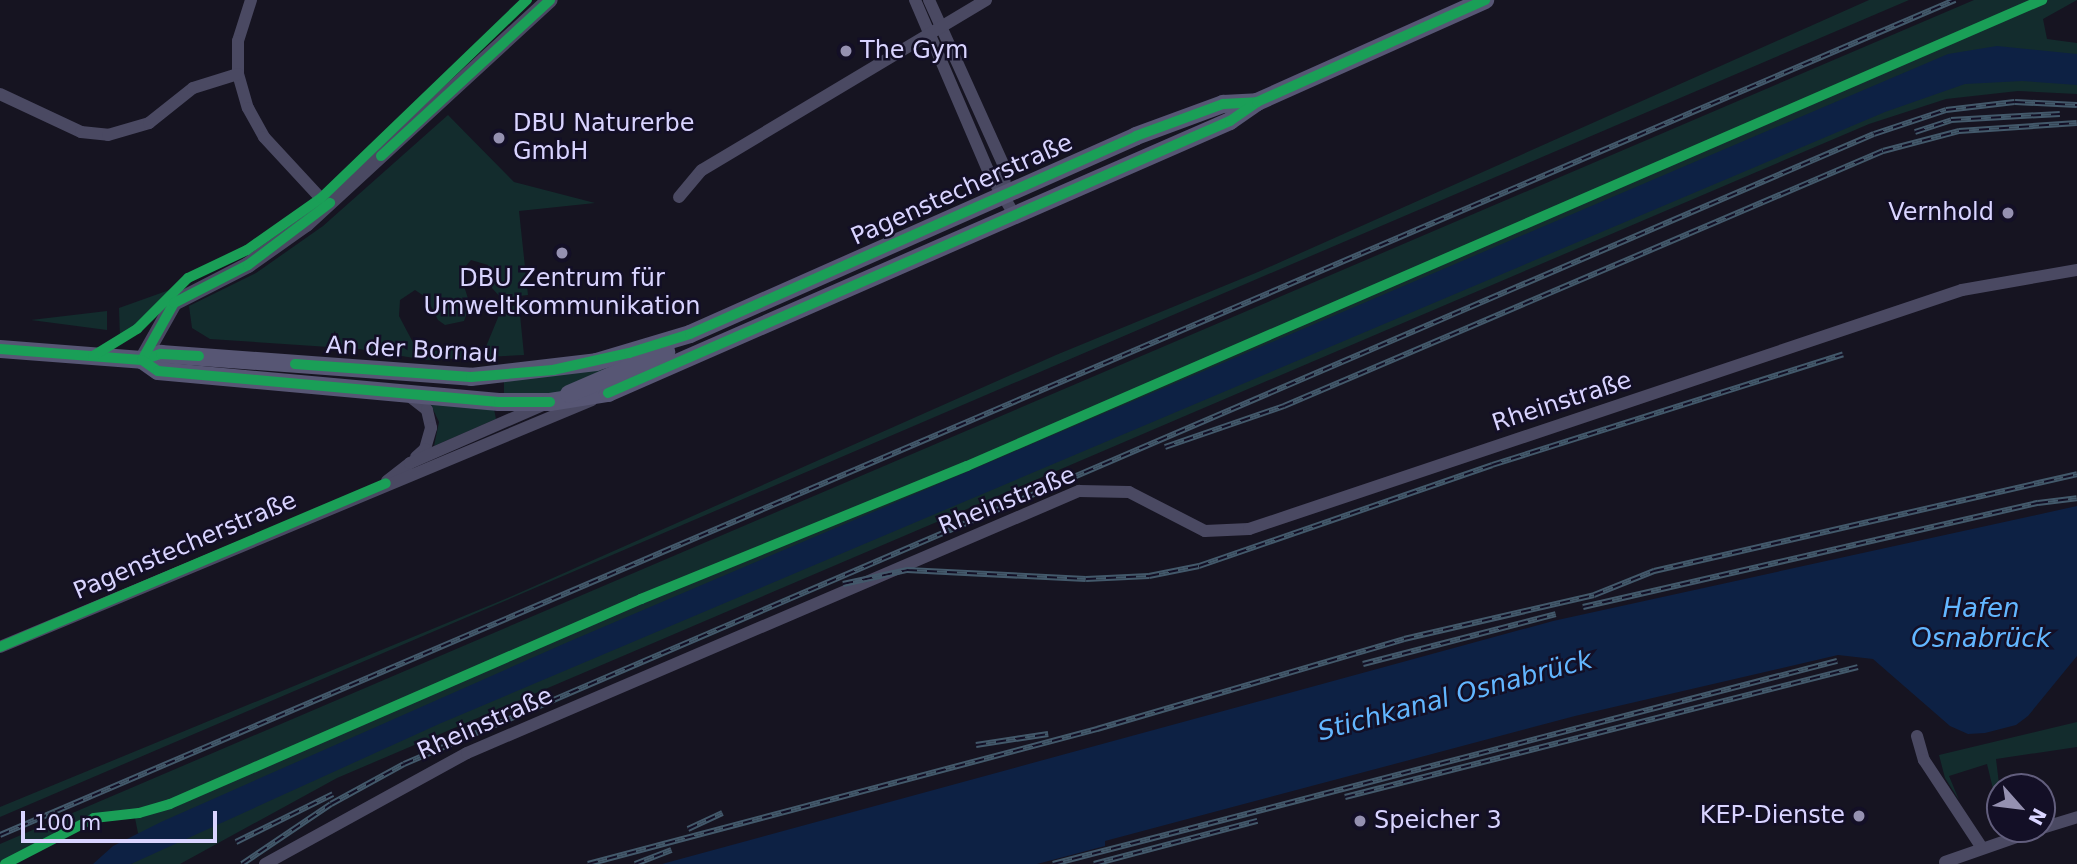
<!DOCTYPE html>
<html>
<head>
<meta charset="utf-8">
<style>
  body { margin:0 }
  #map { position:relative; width:2077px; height:864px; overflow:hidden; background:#161421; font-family:"DejaVu Sans",sans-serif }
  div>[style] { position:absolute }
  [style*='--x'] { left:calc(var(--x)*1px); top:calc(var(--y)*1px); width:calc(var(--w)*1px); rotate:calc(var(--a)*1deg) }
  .green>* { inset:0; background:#132c2d }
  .water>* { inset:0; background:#0d2144 }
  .minor>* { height:12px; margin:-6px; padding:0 6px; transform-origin:6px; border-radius:6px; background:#4a4962 }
  .tertiary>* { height:16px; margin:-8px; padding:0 8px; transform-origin:8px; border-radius:8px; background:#4a4962 }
  .secondary>* { height:18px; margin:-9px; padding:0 9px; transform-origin:9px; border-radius:9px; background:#575674 }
  .rail>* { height:6px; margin-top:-3px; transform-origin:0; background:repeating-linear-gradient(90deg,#130f26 0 10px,#43596b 0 20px); box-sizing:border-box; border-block:2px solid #43596b }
  .cycleway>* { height:10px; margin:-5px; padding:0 5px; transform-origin:5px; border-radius:5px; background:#1a9f57 }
  .dots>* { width:19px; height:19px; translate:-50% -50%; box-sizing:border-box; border:4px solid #130f26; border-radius:50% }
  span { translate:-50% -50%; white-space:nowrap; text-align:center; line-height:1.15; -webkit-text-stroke:5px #130f26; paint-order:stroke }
  .poi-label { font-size:24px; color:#d9d4ff }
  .left { translate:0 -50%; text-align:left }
  .right { translate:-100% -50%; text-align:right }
  .street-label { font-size:24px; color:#d9d4ff }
  .water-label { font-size:26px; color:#62b6ff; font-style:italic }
  .north { position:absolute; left:1986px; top:773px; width:70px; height:70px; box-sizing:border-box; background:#130f26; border:2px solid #625e7d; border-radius:50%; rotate:118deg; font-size:19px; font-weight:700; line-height:28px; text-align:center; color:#d9d4ff }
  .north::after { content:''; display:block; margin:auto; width:24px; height:32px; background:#9591b1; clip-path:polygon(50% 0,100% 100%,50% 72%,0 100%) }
  .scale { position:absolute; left:21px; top:811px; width:196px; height:32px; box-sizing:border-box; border:4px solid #d9d4ff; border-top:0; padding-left:9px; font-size:21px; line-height:24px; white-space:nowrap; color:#d9d4ff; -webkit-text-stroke:5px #130f26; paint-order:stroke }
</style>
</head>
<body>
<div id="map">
  <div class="green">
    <i style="clip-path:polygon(1869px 0,1909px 0,0 817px,0 807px,510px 597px,1056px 355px,1258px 272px)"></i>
    <i style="clip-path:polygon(1974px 0,2077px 0,2043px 19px,2047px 39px,2077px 43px,2077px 94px,2018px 91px,1946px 99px,1869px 124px,337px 778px,180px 864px,131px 864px,156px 850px,138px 833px,135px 818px,99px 820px,12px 864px,0 864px,0 844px)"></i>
    <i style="clip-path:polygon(448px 115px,514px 182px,595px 203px,519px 211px,528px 295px,501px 298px,492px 288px,488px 265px,471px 260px,460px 273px,470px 305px,464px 321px,445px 325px,438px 320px,427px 298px,415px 290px,400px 300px,399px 316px,417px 350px,425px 354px,442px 349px,478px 352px,485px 349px,502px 308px,519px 305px,524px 355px,426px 360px,359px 349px,210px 339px,192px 328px,189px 306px,256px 273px,323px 226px)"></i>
    <i style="clip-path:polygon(175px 288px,136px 327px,120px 337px,119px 308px)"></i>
    <i style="clip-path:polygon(107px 311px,107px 330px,31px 320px)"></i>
    <i style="clip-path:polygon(625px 362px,559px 393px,504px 396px,504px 382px)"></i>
    <i style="clip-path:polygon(430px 403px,494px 409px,496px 419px,434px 446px,439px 422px)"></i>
    <i style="clip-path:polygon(2077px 722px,2077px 747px,1996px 759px,2000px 792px,1994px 793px,1987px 764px,1949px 776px,1959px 800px,1945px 778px,1939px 755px)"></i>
  </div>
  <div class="water">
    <i style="clip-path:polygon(1997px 46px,2077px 54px,2077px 85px,2022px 81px,1965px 84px,1885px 112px,439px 724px,131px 864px,93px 864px,113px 846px,161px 822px,568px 642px,1948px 54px)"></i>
    <i style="clip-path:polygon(2077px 506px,2077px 656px,2028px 716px,2016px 725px,1985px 733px,1968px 734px,1950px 726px,1873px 659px,1838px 655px,1575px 716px,1105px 841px,1105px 846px,1037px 864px,662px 864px,1553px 621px)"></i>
  </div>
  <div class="minor">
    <i style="--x:251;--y:0;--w:43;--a:107.6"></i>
    <i style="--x:238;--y:41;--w:33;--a:90"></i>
    <i style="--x:238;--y:74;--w:35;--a:74"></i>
    <i style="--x:248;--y:108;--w:33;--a:61"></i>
    <i style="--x:264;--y:137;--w:94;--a:47.2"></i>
    <i style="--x:915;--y:0;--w:188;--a:66.8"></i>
    <i style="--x:989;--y:173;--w:48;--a:58.6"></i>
    <i style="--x:929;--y:0;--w:182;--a:65.7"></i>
    <i style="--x:1004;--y:166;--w:26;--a:88"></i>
    <i style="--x:0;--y:94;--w:89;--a:25.1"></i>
    <i style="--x:81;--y:132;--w:27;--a:6"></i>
    <i style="--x:108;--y:135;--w:43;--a:-16.3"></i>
    <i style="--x:149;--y:123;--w:56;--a:-38.5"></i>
    <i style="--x:193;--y:88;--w:47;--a:-17.3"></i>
    <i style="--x:679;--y:197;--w:35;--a:-50"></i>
    <i style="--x:702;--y:170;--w:331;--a:-30.9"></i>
    <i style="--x:408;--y:395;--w:24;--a:38"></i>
    <i style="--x:427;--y:410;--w:18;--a:77"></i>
    <i style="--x:431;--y:428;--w:22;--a:106"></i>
    <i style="--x:425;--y:449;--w:12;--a:138"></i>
    <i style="--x:387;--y:481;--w:29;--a:-38"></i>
    <i style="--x:410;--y:463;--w:145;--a:-23.6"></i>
    <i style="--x:0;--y:647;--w:641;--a:-22.65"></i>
    <i style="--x:1917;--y:736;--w:25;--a:74"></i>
    <i style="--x:1924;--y:760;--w:105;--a:56.6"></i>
    <i style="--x:2042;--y:828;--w:37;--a:-17"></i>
    <i style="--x:1945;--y:862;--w:101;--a:-19.2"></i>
    <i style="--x:265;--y:864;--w:230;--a:-28.8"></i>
    <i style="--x:467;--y:753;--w:666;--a:-23.18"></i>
    <i style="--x:1079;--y:491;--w:50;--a:1.1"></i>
    <i style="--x:1129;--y:492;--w:85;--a:27.2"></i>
    <i style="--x:1205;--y:531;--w:44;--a:-2.6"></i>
    <i style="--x:1249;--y:529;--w:752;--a:-18.53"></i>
    <i style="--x:1962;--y:290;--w:117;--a:-9.9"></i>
  </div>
  <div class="tertiary">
    <i style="--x:142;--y:360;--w:65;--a:-60.7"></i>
    <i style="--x:174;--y:303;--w:83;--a:-27.2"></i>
    <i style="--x:248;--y:265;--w:71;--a:-35.3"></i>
    <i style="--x:306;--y:224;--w:331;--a:-42.6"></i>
  </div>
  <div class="secondary">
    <i style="--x:0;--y:349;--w:142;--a:4.4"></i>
    <i style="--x:142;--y:360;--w:20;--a:-18"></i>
    <i style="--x:161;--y:354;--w:311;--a:4.2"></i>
    <i style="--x:471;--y:377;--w:126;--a:-6.8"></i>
    <i style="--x:596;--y:362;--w:98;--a:-16.6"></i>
    <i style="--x:690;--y:334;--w:488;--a:-23.9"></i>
    <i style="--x:1136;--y:136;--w:93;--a:-20.2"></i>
    <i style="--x:1223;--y:104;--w:34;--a:-3"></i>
    <i style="--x:142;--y:360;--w:19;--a:35"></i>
    <i style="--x:158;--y:371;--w:342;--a:5.2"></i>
    <i style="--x:499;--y:402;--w:51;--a:0"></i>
    <i style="--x:550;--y:402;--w:59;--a:-8.8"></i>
    <i style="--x:608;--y:393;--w:679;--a:-23.62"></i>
    <i style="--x:1230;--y:121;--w:33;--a:-35"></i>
    <i style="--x:1257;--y:102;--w:250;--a:-24.1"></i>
    <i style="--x:569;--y:394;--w:106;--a:-23.4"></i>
  </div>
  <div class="rail">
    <i style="--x:1915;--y:132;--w:38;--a:-18"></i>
    <i style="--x:1951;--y:120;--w:109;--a:-3.2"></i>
    <i style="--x:1165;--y:447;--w:126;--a:-19"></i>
    <i style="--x:1284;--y:406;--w:651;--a:-23.06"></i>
    <i style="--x:1883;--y:151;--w:79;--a:-14.7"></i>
    <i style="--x:1959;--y:131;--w:118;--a:-3.9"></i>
    <i style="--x:843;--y:584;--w:66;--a:-12.3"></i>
    <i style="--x:907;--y:570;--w:179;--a:2.9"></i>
    <i style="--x:1086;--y:579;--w:63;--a:-2.7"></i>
    <i style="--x:1149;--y:576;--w:51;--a:-11.3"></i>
    <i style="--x:1199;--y:566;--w:310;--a:-19"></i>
    <i style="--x:1492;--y:465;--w:368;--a:-17.5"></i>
    <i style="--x:1583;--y:607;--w:467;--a:-12.9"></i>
    <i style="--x:2038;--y:503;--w:39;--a:-7"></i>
    <i style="--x:1363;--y:664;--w:199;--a:-14.5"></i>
    <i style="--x:976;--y:745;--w:73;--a:-8.7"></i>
    <i style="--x:1345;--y:797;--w:529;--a:-14.22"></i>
    <i style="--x:688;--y:829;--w:38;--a:-25"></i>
    <i style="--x:0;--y:835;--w:2126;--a:-23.13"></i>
    <i style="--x:236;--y:842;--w:108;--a:-26.3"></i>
    <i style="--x:242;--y:864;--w:107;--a:-34"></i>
    <i style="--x:331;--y:804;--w:83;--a:-28.7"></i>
    <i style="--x:404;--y:764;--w:1599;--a:-23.2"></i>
    <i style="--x:1874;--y:134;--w:76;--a:-18.4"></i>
    <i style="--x:1946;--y:110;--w:69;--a:-6.6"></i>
    <i style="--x:2015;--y:102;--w:62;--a:2.8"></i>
    <i style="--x:588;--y:864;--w:527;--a:-14.85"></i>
    <i style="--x:1097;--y:729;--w:320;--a:-16.3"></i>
    <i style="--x:1404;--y:639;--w:195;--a:-13"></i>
    <i style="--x:1594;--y:595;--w:65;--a:-21.8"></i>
    <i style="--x:1654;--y:571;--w:434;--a:-12.9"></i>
    <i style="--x:635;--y:864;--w:39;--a:-21"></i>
    <i style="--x:1053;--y:864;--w:810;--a:-14.52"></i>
    <i style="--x:1094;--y:864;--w:169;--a:-14.8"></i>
  </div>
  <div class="cycleway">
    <i style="--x:381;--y:156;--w:230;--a:-42.7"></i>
    <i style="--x:0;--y:349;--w:142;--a:4.4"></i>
    <i style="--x:142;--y:360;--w:20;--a:-18"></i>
    <i style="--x:161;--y:354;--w:38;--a:3"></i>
    <i style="--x:93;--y:356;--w:52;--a:-31.5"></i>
    <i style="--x:137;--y:329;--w:72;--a:-45"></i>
    <i style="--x:188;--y:278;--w:65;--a:-25.4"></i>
    <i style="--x:247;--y:250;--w:90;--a:-35.1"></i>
    <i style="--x:321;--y:198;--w:286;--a:-43.9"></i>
    <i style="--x:142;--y:360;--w:65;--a:-60.7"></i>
    <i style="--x:174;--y:303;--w:83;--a:-27.2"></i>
    <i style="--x:248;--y:265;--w:103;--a:-37.1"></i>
    <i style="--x:142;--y:360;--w:19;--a:35"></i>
    <i style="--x:158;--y:371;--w:342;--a:5.2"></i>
    <i style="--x:499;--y:402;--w:51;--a:0"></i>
    <i style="--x:295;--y:364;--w:176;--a:4.2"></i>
    <i style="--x:471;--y:377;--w:82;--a:-4.9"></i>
    <i style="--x:553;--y:370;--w:78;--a:-12.6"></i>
    <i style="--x:629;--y:353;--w:64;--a:-17.3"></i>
    <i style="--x:690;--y:334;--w:488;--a:-23.9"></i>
    <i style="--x:1136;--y:136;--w:93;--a:-20.2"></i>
    <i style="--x:1223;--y:104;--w:34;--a:-3"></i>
    <i style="--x:608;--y:393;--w:679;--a:-23.62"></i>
    <i style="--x:1230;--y:121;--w:33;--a:-35"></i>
    <i style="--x:1257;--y:102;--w:250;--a:-24.1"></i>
    <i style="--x:0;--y:647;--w:419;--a:-23"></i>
    <i style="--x:5;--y:864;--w:100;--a:-27.3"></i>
    <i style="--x:94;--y:818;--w:45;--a:-6.3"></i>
    <i style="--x:139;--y:813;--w:32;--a:-16"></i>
    <i style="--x:170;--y:804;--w:514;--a:-23.52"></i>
    <i style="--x:641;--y:599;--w:352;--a:-22.2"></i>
    <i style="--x:967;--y:466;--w:1172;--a:-23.44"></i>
  </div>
  <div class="dots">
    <i style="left:846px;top:51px;background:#9591b1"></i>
    <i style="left:499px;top:138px;background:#9591b1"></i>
    <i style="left:2008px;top:213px;background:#9591b1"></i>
    <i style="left:562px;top:253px;background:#9591b1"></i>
    <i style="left:1859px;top:816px;background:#9591b1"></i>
    <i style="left:1360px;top:821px;background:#9591b1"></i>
  </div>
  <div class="poi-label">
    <span class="left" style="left:860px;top:51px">The Gym</span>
    <span class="left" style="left:513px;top:138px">DBU Naturerbe<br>GmbH</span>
    <span class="right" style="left:1994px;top:213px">Vernhold</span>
    <span style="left:562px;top:293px">DBU Zentrum für<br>Umweltkommunikation</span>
    <span class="right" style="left:1845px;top:816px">KEP-Dienste</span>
    <span class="left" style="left:1374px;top:821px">Speicher 3</span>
  </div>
  <div class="street-label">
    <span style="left:962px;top:190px;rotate:-24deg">Pagenstecherstraße</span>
    <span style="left:412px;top:350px;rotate:3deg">An der Bornau</span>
    <span style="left:1562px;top:402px;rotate:-18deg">Rheinstraße</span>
    <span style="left:1007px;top:501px;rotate:-22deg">Rheinstraße</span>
    <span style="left:185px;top:546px;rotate:-23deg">Pagenstecherstraße</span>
    <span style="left:485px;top:724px;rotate:-24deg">Rheinstraße</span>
  </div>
  <div class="water-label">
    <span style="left:1981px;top:624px">Hafen<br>Osnabrück</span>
    <span style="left:1455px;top:696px;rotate:-15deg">Stichkanal Osnabrück</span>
  </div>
  <div class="north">N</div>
  <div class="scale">100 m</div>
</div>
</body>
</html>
